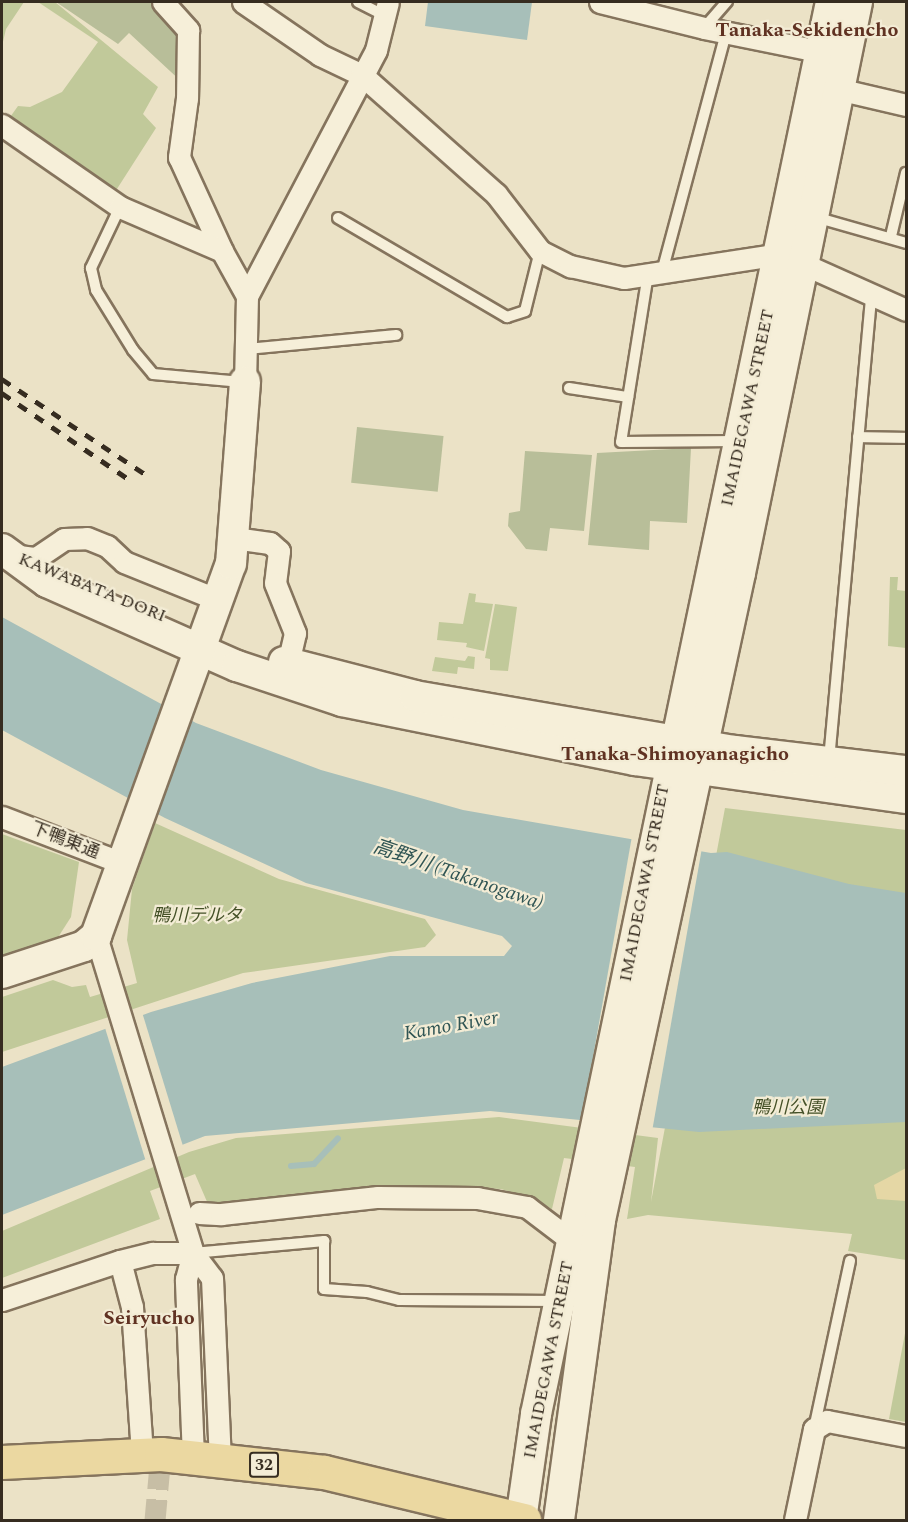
<!DOCTYPE html>
<html>
<head>
<meta charset="utf-8">
<style>
  body { margin:0 }
  #map { position:relative; width:908px; height:1522px; overflow:hidden; background:#ebe2c6; font-family:Spectral,"Noto Sans JP",serif }
  div>[style] { position:absolute }
  [style*='--x'] { left:calc(var(--x)*1px); top:calc(var(--y)*1px); width:calc(var(--w)*1px); rotate:calc(var(--a)*1deg) }
  .green>* { inset:0; background:#c1c99a }
  .sand>* { inset:0; background:#e5d7a5 }
  .cemetery>* { inset:0; background:#b8be99; transform-origin:0 0 }
  .water>* { inset:0; background:#a7bfb9 }
  .pier>* { inset:0; background:#ebe2c6; transform-origin:0 0 }
  .stream>* { height:6px; margin:-3px; padding:0 3px; transform-origin:3px; border-radius:3px; background:#a7bfb9 }
  .street-tunnel>* { height:21px; margin-top:-10.5px; transform-origin:0; background:repeating-linear-gradient(90deg,#c7bea5 0 21px,transparent 0 31px) }
  .roads { filter:drop-shadow(2px 0 #85745d) drop-shadow(-2px 0 #85745d) drop-shadow(0 2px #85745d) drop-shadow(0 -2px #85745d) }
  .lane>* { height:10px; margin:-5px; padding:0 5px; transform-origin:5px; border-radius:5px; background:#f6efd9 }
  .street>* { height:21px; margin:-10.5px; padding:0 10.5px; transform-origin:10.5px; border-radius:10.5px; background:#f6efd9 }
  .secondary>* { height:30px; margin:-15px; padding:0 15px; transform-origin:15px; border-radius:15px; background:#f6efd9 }
  .primary>* { height:33px; margin:-16.5px; padding:0 16.5px; transform-origin:16.5px; border-radius:16.5px; background:#ebd8a1 }
  .rail>* { height:4.5px; margin-top:-2.25px; transform-origin:0; background:repeating-linear-gradient(90deg,#362c20 0 10px,transparent 0 20px) }
  span { translate:-50% -50%; white-space:nowrap; text-align:center; line-height:1.15; -webkit-text-stroke:4.5px #f3ecd5; paint-order:stroke }
  .shield-label span { padding:2px 4px; background:#f3ecd5; border:2px solid; border-radius:4px; -webkit-text-stroke-width:0 }
  .shield-label { font-size:16px; color:#362c20; font-weight:700 }
  .street-label { font-size:18px; color:#362c20 }
  .park-label { font-size:18px; color:#455128; font-style:italic }
  .neighbourhood-label { font-size:20px; color:#603222; font-weight:700 }
  .water-label { font-size:20px; color:#305554; font-style:italic }
  .frame { position:absolute; inset:0; border:3px solid #362c20; pointer-events:none }
</style>
</head>
<body>
<div id="map">
  <div class="green">
    <i style="clip-path:polygon(2px 2px,24px 2px,6px 29px,2px 46px)"></i>
    <i style="clip-path:polygon(38px 2px,55px 2px,158px 87px,143px 114px,156px 128px,115px 192px,8px 120px,18px 106px,30px 107px,62px 92px,98px 42px)"></i>
    <i style="clip-path:polygon(890px 577px,898px 577px,897px 590px,906px 591px,906px 648px,888px 646px)"></i>
    <i style="clip-path:polygon(469px 593px,476px 594px,475px 602px,493px 604px,484px 651px,466px 647px,467px 643px,437px 640px,439px 622px,463px 624px)"></i>
    <i style="clip-path:polygon(495px 604px,517px 607px,508px 671px,490px 670px,490px 659px,485px 658px)"></i>
    <i style="clip-path:polygon(468px 656px,475px 657px,474px 669px,458px 667px,457px 674px,432px 671px,435px 657px,465px 661px)"></i>
    <i style="clip-path:polygon(725px 808px,906px 830px,906px 1260px,848px 1251px,852px 1234px,648px 1215px,627px 1219px,635px 1167px,564px 1158px,552px 1209px,534px 1199px,501px 1189px,456px 1187px,365px 1189px,208px 1204px,195px 1174px,150px 1191px,160px 1219px,2px 1278px,2px 1231px,189px 1152px,236px 1138px,499px 1117px,658px 1138px,651px 1202px)"></i>
    <i style="clip-path:polygon(155px 823px,279px 879px,425px 919px,436px 935px,425px 947px,243px 973px,2px 1052px,2px 997px,53px 980px,72px 987px,86px 985px,90px 997px,137px 983px,127px 940px,132px 889px)"></i>
    <i style="clip-path:polygon(2px 834px,79px 862px,71px 917px,55px 942px,2px 959px)"></i>
    <i style="clip-path:polygon(906px 1328px,906px 1422px,889px 1419px)"></i>
  </div>
  <div class="sand">
    <i style="clip-path:polygon(906px 1168px,906px 1201px,877px 1199px,874px 1185px)"></i>
  </div>
  <div class="cemetery">
    <i style="clip-path:polygon(56px 2px,155px 2px,176px 25px,184px 84px,129px 33px,118px 44px)"></i>
    <i style="left:357px;top:427px;width:87px;height:56px;rotate:6deg"></i>
    <i style="clip-path:polygon(691px 448px,687px 523px,650px 521px,649px 550px,588px 545px,597px 453px)"></i>
    <i style="clip-path:polygon(525px 451px,592px 455px,584px 531px,550px 528px,547px 551px,526px 549px,508px 526px,509px 513px,520px 511px)"></i>
  </div>
  <div class="water">
    <i style="clip-path:polygon(428px 2px,532px 2px,527px 40px,425px 26px)"></i>
    <i style="clip-path:polygon(2px 617px,196px 723px,321px 770px,463px 810px,711px 853px,727px 852px,849px 884px,906px 893px,906px 1122px,699px 1132px,490px 1111px,205px 1136px,2px 1215px,2px 1067px,151px 1012px,252px 983px,390px 956px,504px 956px,512px 946px,502px 936px,306px 883px,165px 818px,2px 730px)"></i>
  </div>
  <div class="pier">
    <i style="left:632px;top:836px;width:71px;height:292px;rotate:10deg"></i>
    <i style="left:142px;top:1012px;width:142px;height:40px;rotate:73deg"></i>
  </div>
  <div class="stream">
    <i style="--x:291;--y:1166;--w:23;--a:-5"></i>
    <i style="--x:314;--y:1164;--w:35;--a:-47"></i>
  </div>
  <div class="street-tunnel">
    <i style="--x:155;--y:1520;--w:66;--a:-84.8"></i>
  </div>
  <div class="roads">
    <div class="lane">
      <i style="--x:358;--y:2;--w:30;--a:27"></i>
      <i style="--x:704;--y:28;--w:35;--a:-49"></i>
      <i style="--x:120;--y:207;--w:68;--a:115.4"></i>
      <i style="--x:91;--y:268;--w:23;--a:77"></i>
      <i style="--x:96;--y:290;--w:70;--a:58.3"></i>
      <i style="--x:133;--y:350;--w:31;--a:50"></i>
      <i style="--x:153;--y:374;--w:89;--a:5.1"></i>
      <i style="--x:815;--y:217;--w:95;--a:15.9"></i>
      <i style="--x:338;--y:218;--w:196;--a:30.4"></i>
      <i style="--x:507;--y:317;--w:19;--a:-18"></i>
      <i style="--x:525;--y:311;--w:62;--a:-76"></i>
      <i style="--x:891;--y:236;--w:65;--a:-76.6"></i>
      <i style="--x:662;--y:272;--w:247;--a:-75"></i>
      <i style="--x:648;--y:274;--w:170;--a:99.1"></i>
      <i style="--x:621;--y:442;--w:117;--a:-0.5"></i>
      <i style="--x:247;--y:349;--w:150;--a:-5.4"></i>
      <i style="--x:569;--y:388;--w:60;--a:8.7"></i>
      <i style="--x:858;--y:437;--w:48;--a:1.2"></i>
      <i style="--x:829;--y:760;--w:468;--a:-84.8"></i>
      <i style="--x:193;--y:1253;--w:132;--a:-5.2"></i>
      <i style="--x:324;--y:1241;--w:48;--a:90"></i>
      <i style="--x:324;--y:1289;--w:43;--a:4"></i>
      <i style="--x:367;--y:1292;--w:33;--a:14"></i>
      <i style="--x:399;--y:1300;--w:160;--a:0.4"></i>
      <i style="--x:814;--y:1429;--w:172;--a:-77.9"></i>
    </div>
    <div class="street">
      <i style="--x:163;--y:2;--w:38;--a:48"></i>
      <i style="--x:188;--y:30;--w:68;--a:90.8"></i>
      <i style="--x:187;--y:98;--w:60;--a:97.7"></i>
      <i style="--x:179;--y:157;--w:103;--a:65.4"></i>
      <i style="--x:222;--y:251;--w:51;--a:60.9"></i>
      <i style="--x:247;--y:296;--w:86;--a:91.3"></i>
      <i style="--x:243;--y:2;--w:93;--a:34.5"></i>
      <i style="--x:320;--y:55;--w:47;--a:25.5"></i>
      <i style="--x:362;--y:75;--w:179;--a:41.6"></i>
      <i style="--x:496;--y:194;--w:72;--a:52.3"></i>
      <i style="--x:540;--y:251;--w:34;--a:27"></i>
      <i style="--x:570;--y:266;--w:55;--a:12.5"></i>
      <i style="--x:624;--y:278;--w:159;--a:-8.7"></i>
      <i style="--x:781;--y:254;--w:137;--a:24.1"></i>
      <i style="--x:600;--y:2;--w:107;--a:14"></i>
      <i style="--x:704;--y:28;--w:121;--a:11.4"></i>
      <i style="--x:842;--y:90;--w:66;--a:13.2"></i>
      <i style="--x:2;--y:125;--w:144;--a:34.8"></i>
      <i style="--x:120;--y:207;--w:111;--a:23.3"></i>
      <i style="--x:247;--y:296;--w:278;--a:-62.3"></i>
      <i style="--x:376;--y:50;--w:49;--a:-76"></i>
      <i style="--x:234;--y:538;--w:36;--a:8"></i>
      <i style="--x:270;--y:543;--w:12;--a:42"></i>
      <i style="--x:279;--y:551;--w:32;--a:97"></i>
      <i style="--x:275;--y:583;--w:54;--a:68.2"></i>
      <i style="--x:295;--y:633;--w:32;--a:103"></i>
      <i style="--x:11;--y:555;--w:25;--a:7"></i>
      <i style="--x:36;--y:558;--w:34;--a:-34"></i>
      <i style="--x:64;--y:539;--w:23;--a:-2"></i>
      <i style="--x:87;--y:538;--w:22;--a:22"></i>
      <i style="--x:107;--y:546;--w:23;--a:43"></i>
      <i style="--x:124;--y:562;--w:101;--a:22"></i>
      <i style="--x:2;--y:817;--w:125;--a:21"></i>
      <i style="--x:96;--y:936;--w:332;--a:73"></i>
      <i style="--x:193;--y:1253;--w:31;--a:53"></i>
      <i style="--x:212;--y:1278;--w:183;--a:87.5"></i>
      <i style="--x:199;--y:1213;--w:22;--a:3"></i>
      <i style="--x:221;--y:1214;--w:158;--a:-6.2"></i>
      <i style="--x:378;--y:1197;--w:99;--a:0.6"></i>
      <i style="--x:477;--y:1198;--w:51;--a:10.2"></i>
      <i style="--x:527;--y:1207;--w:56;--a:37.1"></i>
      <i style="--x:120;--y:1261;--w:48;--a:75.4"></i>
      <i style="--x:132;--y:1307;--w:148;--a:86.1"></i>
      <i style="--x:2;--y:1300;--w:124;--a:-18.3"></i>
      <i style="--x:120;--y:1261;--w:34;--a:-14"></i>
      <i style="--x:153;--y:1253;--w:40;--a:0"></i>
      <i style="--x:193;--y:1457;--w:178;--a:-92.3"></i>
      <i style="--x:186;--y:1279;--w:27;--a:-75"></i>
      <i style="--x:795;--y:1520;--w:93;--a:-78.2"></i>
      <i style="--x:814;--y:1429;--w:15;--a:-32"></i>
      <i style="--x:827;--y:1421;--w:80;--a:10.8"></i>
    </div>
    <div class="secondary">
      <i style="--x:2;--y:549;--w:56;--a:36.3"></i>
      <i style="--x:47;--y:582;--w:208;--a:23.9"></i>
      <i style="--x:237;--y:666;--w:111;--a:18.4"></i>
      <i style="--x:342;--y:701;--w:299;--a:11.4"></i>
      <i style="--x:635;--y:760;--w:274;--a:8"></i>
      <i style="--x:284;--y:662;--w:135;--a:14.5"></i>
      <i style="--x:415;--y:696;--w:325;--a:9.8"></i>
      <i style="--x:735;--y:751;--w:172;--a:6.7"></i>
      <i style="--x:2;--y:973;--w:86;--a:-18.2"></i>
      <i style="--x:84;--y:946;--w:16;--a:-40"></i>
      <i style="--x:96;--y:936;--w:396;--a:-70.1"></i>
      <i style="--x:231;--y:564;--w:183;--a:-85.6"></i>
      <i style="--x:521;--y:1520;--w:107;--a:-81.9"></i>
      <i style="--x:536;--y:1414;--w:1442;--a:-78.2"></i>
      <i style="--x:559;--y:1520;--w:303;--a:-82.2"></i>
      <i style="--x:600;--y:1220;--w:662;--a:-77.79"></i>
      <i style="--x:740;--y:573;--w:583;--a:-78.42"></i>
    </div>
    <div class="primary">
      <i style="--x:2;--y:1462;--w:159;--a:-2.9"></i>
      <i style="--x:161;--y:1454;--w:164;--a:6.3"></i>
      <i style="--x:324;--y:1472;--w:206;--a:13.5"></i>
    </div>
  </div>
  <div class="rail">
    <i style="--x:2;--y:379;--w:179;--a:33.6"></i>
    <i style="--x:2;--y:393;--w:151;--a:34.2"></i>
  </div>
  <div class="shield-label">
    <span style="left:264px;top:1465px">32</span>
  </div>
  <div class="street-label">
    <span style="left:748px;top:408px;rotate:-78deg">IMAIDEGAWA STREET</span>
    <span style="left:92px;top:588px;rotate:22deg">KAWABATA DORI</span>
    <span style="left:65px;top:841px;rotate:21deg">下鴨東通</span>
    <span style="left:645px;top:883px;rotate:-79deg">IMAIDEGAWA STREET</span>
    <span style="left:549px;top:1360px;rotate:-79deg">IMAIDEGAWA STREET</span>
  </div>
  <div class="park-label">
    <span style="left:197px;top:916px">鴨川デルタ</span>
    <span style="left:788px;top:1108px">鴨川公園</span>
  </div>
  <div class="neighbourhood-label">
    <span style="left:807px;top:30px">Tanaka-Sekidencho</span>
    <span style="left:675px;top:754px">Tanaka-Shimoyanagicho</span>
    <span style="left:149px;top:1318px">Seiryucho</span>
  </div>
  <div class="water-label">
    <span style="left:458px;top:875px;rotate:19deg">高野川 (Takanogawa)</span>
    <span style="left:451px;top:1026px;rotate:-10deg">Kamo River</span>
  </div>
  <div class="frame"></div>
</div>
</body>
</html>
